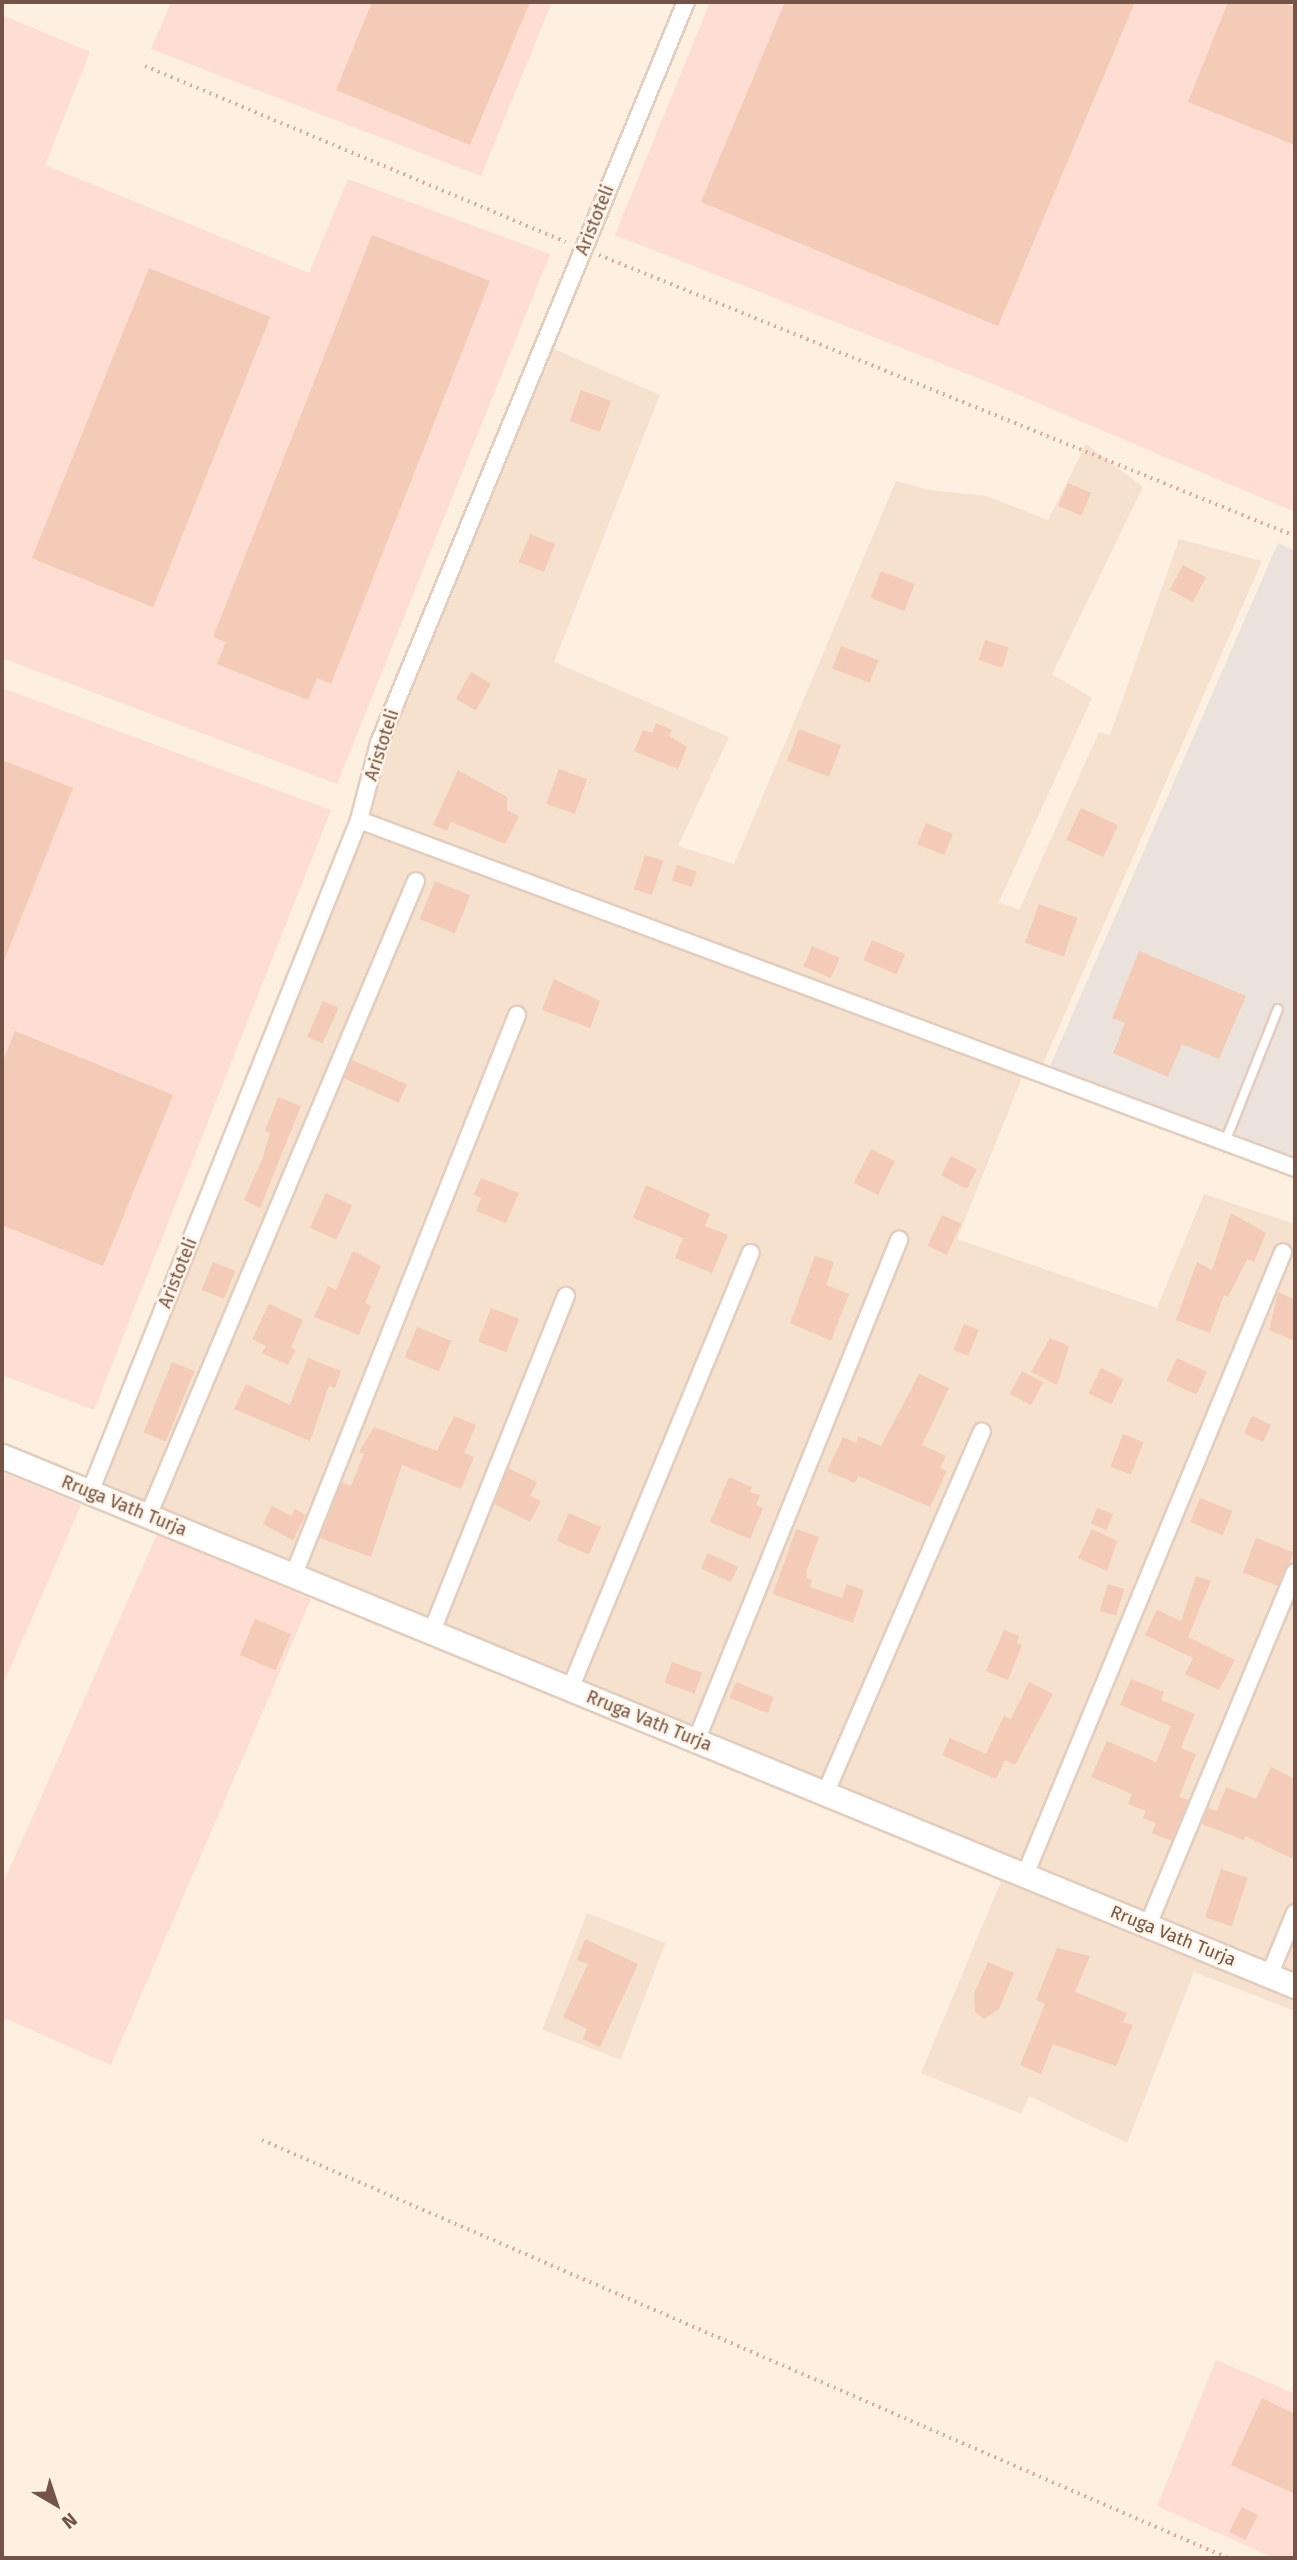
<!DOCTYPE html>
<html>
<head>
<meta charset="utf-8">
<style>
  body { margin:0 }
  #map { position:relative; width:1297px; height:2560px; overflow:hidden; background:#fdf0e0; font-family:"Fira Sans",sans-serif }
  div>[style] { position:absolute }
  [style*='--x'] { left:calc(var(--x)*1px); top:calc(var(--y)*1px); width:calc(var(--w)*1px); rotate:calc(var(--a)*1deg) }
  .residential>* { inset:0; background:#f5e1ce; transform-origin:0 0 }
  .commercial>* { inset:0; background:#feddd3 }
  .industrial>* { inset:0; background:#ebe2dc }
  .building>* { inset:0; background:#f3cbb7; transform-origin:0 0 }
  .path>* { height:3.5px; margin-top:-1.75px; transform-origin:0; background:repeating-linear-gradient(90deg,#d7ae9a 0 2px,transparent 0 7px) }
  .roads { filter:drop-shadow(2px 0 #e3cdbf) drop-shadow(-2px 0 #e3cdbf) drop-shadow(0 2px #e3cdbf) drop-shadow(0 -2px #e3cdbf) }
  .lane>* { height:8px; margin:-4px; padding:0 4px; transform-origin:4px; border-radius:4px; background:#fff }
  .street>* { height:16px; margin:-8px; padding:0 8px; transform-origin:8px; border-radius:8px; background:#fff }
  .secondary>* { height:23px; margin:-11.5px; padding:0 11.5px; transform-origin:11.5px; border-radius:11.5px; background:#fff }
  span { translate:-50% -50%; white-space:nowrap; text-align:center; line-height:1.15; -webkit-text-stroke:5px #fff4e7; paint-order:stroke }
  .street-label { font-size:18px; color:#745447 }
  .frame { position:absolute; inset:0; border:4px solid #745447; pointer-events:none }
  .north { position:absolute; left:21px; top:2469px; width:70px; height:70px; -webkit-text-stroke:5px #fff4e7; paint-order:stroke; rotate:141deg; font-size:19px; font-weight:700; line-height:28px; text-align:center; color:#745447 }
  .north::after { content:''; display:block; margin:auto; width:24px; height:32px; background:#745447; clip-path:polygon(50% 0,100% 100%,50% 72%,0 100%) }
</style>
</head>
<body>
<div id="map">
  <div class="residential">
    <i style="clip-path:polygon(538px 342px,660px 395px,554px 662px,729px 737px,678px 846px,734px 864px,896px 481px,929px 490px,987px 496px,1048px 520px,1086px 444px,1143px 487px,1052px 674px,1092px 698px,999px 902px,1019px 910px,1099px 732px,1110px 735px,1179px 539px,1262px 561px,1043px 1064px,1030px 1058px,957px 1239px,1157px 1308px,1204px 1194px,1295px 1224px,1295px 2011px,1194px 1972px,1127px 2143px,1029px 2096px,1021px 2114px,921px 2073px,1006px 1869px,100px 1492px)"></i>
    <i style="left:587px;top:1913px;width:84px;height:125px;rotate:21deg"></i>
  </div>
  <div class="commercial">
    <i style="clip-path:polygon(171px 2px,552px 2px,481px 176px,151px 49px)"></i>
    <i style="clip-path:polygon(710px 2px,1295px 2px,1295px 512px,998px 386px,615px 235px)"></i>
    <i style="clip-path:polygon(2px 15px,90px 52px,45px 165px,309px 273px,348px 179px,550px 254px,337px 784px,2px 658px)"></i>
    <i style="clip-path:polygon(2px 688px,331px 810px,94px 1410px,2px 1375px)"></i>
    <i style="clip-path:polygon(2px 1472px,81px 1505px,2px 1687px)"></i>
    <i style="clip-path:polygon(157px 1534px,311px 1599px,111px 2065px,2px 2017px,2px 1886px)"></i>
    <i style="clip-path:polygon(1216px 2360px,1295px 2394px,1295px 2558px,1274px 2558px,1157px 2506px)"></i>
  </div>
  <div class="industrial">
    <i style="clip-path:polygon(1278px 543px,1295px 551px,1295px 1160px,1050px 1066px)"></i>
  </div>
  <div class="building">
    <i style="clip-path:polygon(372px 2px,530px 2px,470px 145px,336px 90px)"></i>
    <i style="clip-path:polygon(785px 2px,1135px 2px,998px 326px,701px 202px)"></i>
    <i style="clip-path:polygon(1228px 2px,1281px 2px,1295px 7px,1295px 145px,1188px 102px)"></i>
    <i style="clip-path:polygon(372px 235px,490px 281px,331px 684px,317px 678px,308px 700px,217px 664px,226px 642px,213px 637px)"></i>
    <i style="left:149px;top:268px;width:131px;height:313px;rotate:22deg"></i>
    <i style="left:581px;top:390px;width:32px;height:33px;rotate:20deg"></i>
    <i style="left:1068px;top:483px;width:25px;height:25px;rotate:23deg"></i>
    <i style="left:530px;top:534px;width:27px;height:30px;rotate:22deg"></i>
    <i style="left:1183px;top:565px;width:26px;height:28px;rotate:28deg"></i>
    <i style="left:881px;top:571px;width:36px;height:29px;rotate:21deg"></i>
    <i style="left:985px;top:640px;width:25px;height:21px;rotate:18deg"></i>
    <i style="left:841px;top:646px;width:40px;height:24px;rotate:21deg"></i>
    <i style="left:471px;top:672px;width:23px;height:31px;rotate:29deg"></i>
    <i style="clip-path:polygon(656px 723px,672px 730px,669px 736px,687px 747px,678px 769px,634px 751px,643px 730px,652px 733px)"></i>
    <i style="left:799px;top:729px;width:45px;height:34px;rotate:21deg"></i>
    <i style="clip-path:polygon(2px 760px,73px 788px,3px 963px,2px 963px)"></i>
    <i style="left:559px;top:769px;width:30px;height:37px;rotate:20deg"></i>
    <i style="clip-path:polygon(458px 770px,507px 797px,507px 810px,519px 816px,505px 844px,451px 822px,447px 831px,433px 825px)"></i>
    <i style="left:1081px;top:808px;width:41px;height:35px;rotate:25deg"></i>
    <i style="left:926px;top:823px;width:29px;height:23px;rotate:22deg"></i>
    <i style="left:645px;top:855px;width:19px;height:36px;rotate:18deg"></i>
    <i style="left:677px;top:865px;width:21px;height:16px;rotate:19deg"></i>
    <i style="left:435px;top:881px;width:38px;height:41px;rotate:22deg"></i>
    <i style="left:1039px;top:904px;width:41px;height:41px;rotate:20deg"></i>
    <i style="left:872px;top:940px;width:36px;height:22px;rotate:23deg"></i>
    <i style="left:812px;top:946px;width:30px;height:22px;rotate:23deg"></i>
    <i style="clip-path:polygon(1139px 951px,1246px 996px,1219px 1059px,1182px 1044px,1168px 1077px,1113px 1053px,1125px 1023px,1112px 1018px)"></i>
    <i style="clip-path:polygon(554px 979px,600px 1001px,590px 1028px,542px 1010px)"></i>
    <i style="left:323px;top:1001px;width:17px;height:39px;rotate:24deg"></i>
    <i style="clip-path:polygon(15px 1031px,173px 1095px,103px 1266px,2px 1225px,2px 1063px)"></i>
    <i style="left:352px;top:1060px;width:60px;height:20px;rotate:24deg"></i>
    <i style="clip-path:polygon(278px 1097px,301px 1106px,260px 1208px,244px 1200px,262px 1160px,270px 1133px,265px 1131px)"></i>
    <i style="left:871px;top:1149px;width:27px;height:38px;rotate:27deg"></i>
    <i style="left:951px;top:1156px;width:29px;height:22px;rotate:27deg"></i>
    <i style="clip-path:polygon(481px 1178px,519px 1193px,506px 1223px,476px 1211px,481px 1198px,474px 1194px)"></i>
    <i style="clip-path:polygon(646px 1185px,710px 1214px,705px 1226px,728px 1235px,712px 1273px,675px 1258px,683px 1238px,633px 1218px)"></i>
    <i style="left:326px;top:1193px;width:29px;height:38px;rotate:25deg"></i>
    <i style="clip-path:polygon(1231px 1213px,1266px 1233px,1254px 1262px,1247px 1259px,1228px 1297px,1224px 1295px,1210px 1333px,1176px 1320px,1197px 1262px,1212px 1270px)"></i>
    <i style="left:942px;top:1215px;width:21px;height:34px;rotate:25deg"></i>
    <i style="clip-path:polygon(353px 1251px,381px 1266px,365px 1303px,371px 1306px,359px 1335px,314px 1317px,328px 1286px,336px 1290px)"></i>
    <i style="clip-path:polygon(815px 1256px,834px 1262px,826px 1285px,849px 1294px,831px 1341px,790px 1323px)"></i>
    <i style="left:213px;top:1262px;width:24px;height:30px;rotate:22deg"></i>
    <i style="clip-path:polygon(1278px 1292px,1295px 1300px,1295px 1341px,1269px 1330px)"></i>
    <i style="clip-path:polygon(269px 1304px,303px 1320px,291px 1347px,296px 1350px,288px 1365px,262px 1353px,266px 1346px,252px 1339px)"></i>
    <i style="left:491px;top:1308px;width:30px;height:36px;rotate:21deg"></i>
    <i style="left:964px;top:1324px;width:16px;height:28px;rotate:22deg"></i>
    <i style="left:417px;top:1327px;width:37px;height:33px;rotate:22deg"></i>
    <i style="clip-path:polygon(1050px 1338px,1069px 1346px,1057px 1385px,1031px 1372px)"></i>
    <i style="clip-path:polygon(308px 1358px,341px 1371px,335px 1388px,329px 1386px,310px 1441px,234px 1409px,246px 1384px,290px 1405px)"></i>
    <i style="left:1177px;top:1358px;width:33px;height:25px;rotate:25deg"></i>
    <i style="left:172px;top:1362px;width:24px;height:76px;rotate:22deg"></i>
    <i style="left:1101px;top:1368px;width:25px;height:28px;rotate:26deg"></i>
    <i style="left:1022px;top:1371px;width:24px;height:26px;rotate:28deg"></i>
    <i style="clip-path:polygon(919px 1374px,949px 1388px,922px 1445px,946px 1456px,940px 1468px,947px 1471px,930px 1507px,858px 1476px,855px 1483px,827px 1471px,843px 1437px,856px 1443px,858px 1436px,881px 1446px)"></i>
    <i style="clip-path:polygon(454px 1416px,476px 1425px,464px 1453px,474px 1457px,461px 1489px,402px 1465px,371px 1557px,320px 1538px,342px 1482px,351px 1486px,364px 1454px,359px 1452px,374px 1427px,437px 1451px)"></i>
    <i style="left:1252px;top:1416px;width:21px;height:19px;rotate:25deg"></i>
    <i style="left:1123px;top:1434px;width:22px;height:35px;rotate:21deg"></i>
    <i style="clip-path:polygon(508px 1468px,537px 1482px,530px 1496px,541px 1501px,530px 1522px,494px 1504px)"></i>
    <i style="clip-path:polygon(729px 1477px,752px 1487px,750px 1492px,760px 1495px,756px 1505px,763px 1508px,750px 1539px,710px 1522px)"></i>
    <i style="left:1200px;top:1498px;width:35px;height:26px;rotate:22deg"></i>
    <i style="clip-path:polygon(272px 1506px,291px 1516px,295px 1509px,306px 1515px,293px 1540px,263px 1524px)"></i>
    <i style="left:1097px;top:1508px;width:17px;height:17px;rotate:21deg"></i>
    <i style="left:569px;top:1513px;width:35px;height:30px;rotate:24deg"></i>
    <i style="clip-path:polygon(796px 1529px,819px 1537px,807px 1570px,807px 1578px,812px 1580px,810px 1587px,842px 1598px,847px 1584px,864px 1590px,853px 1623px,773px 1594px)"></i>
    <i style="clip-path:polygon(1092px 1529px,1117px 1541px,1107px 1571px,1078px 1558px)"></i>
    <i style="left:1256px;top:1538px;width:40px;height:37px;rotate:21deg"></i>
    <i style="left:708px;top:1553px;width:33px;height:17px;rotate:25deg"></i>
    <i style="clip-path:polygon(1196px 1576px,1211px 1581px,1188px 1637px,1235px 1660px,1219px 1690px,1185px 1674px,1193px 1658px,1145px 1635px,1157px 1610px,1181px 1621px)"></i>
    <i style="left:1108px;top:1584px;width:17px;height:28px;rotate:17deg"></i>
    <i style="left:255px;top:1619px;width:39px;height:39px;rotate:23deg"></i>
    <i style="clip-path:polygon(1004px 1630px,1019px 1636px,1017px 1643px,1022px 1645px,1008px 1680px,986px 1671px)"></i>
    <i style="left:672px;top:1662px;width:32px;height:22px;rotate:20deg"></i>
    <i style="clip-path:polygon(1131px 1679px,1164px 1692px,1161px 1700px,1195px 1714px,1181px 1748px,1196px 1754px,1179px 1797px,1189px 1800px,1172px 1841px,1152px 1833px,1156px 1823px,1143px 1818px,1146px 1811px,1128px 1804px,1132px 1794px,1091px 1777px,1107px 1741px,1156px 1762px,1171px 1726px,1120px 1705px)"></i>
    <i style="left:736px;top:1682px;width:41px;height:17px;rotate:22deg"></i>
    <i style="clip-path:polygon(1029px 1682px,1053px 1694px,1015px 1765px,1005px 1760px,996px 1779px,942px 1755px,950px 1738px,986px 1754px,1004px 1716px,1011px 1719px)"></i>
    <i style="clip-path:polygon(1271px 1767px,1295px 1779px,1295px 1860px,1245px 1836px,1244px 1840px,1202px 1824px,1208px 1808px,1217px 1811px,1226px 1787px,1256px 1799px)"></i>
    <i style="left:1221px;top:1869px;width:28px;height:51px;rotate:18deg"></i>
    <i style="clip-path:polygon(585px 1939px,638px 1964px,600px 2047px,583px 2039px,587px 2029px,563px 2017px,588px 1964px,577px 1960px)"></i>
    <i style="clip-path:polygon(1057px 1948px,1090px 1956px,1075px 1992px,1127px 2013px,1123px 2022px,1133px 2025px,1116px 2066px,1053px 2044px,1041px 2074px,1020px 2065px,1045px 2004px,1036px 2000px)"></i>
    <i style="clip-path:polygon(988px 1962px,1014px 1973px,999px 2009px,984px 2019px,975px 2012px,974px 1994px)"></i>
    <i style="clip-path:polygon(1262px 2398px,1295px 2414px,1295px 2494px,1231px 2465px)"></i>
    <i style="left:1242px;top:2507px;width:18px;height:28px;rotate:27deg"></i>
  </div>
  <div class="path">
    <i style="--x:145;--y:66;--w:456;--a:22.7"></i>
    <i style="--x:599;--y:255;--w:751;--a:21.99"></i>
    <i style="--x:262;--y:2140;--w:1053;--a:23.4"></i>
  </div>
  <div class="roads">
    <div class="lane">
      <i style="--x:1225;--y:1142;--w:143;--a:-68.3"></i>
    </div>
    <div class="street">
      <i style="--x:359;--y:820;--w:999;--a:20.39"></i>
      <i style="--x:90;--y:1492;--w:724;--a:-68.18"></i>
      <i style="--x:359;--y:820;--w:80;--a:-75.4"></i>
      <i style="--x:379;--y:743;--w:802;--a:-67.5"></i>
      <i style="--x:148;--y:1516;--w:689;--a:-67.12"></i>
      <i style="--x:294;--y:1574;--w:602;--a:-68.25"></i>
      <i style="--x:432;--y:1631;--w:361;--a:-68.2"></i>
      <i style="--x:570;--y:1689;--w:472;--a:-67.5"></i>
      <i style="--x:696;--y:1741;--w:541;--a:-67.94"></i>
      <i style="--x:825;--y:1794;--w:395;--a:-66.6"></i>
      <i style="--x:1025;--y:1875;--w:674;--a:-67.5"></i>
      <i style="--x:1148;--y:1925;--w:382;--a:-67.4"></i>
      <i style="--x:1269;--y:1976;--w:68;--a:-67.6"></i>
    </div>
    <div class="secondary">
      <i style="--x:2;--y:1456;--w:1397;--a:22.29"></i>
    </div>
  </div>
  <div class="street-label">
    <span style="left:595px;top:220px;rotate:-68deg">Aristoteli</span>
    <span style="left:382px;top:745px;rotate:-72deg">Aristoteli</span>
    <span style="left:178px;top:1273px;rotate:-68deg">Aristoteli</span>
    <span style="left:124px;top:1506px;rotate:22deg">Rruga Vath Turja</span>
    <span style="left:649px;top:1721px;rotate:22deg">Rruga Vath Turja</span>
    <span style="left:1173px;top:1936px;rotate:22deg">Rruga Vath Turja</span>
  </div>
  <div class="frame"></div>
  <div class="north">N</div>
</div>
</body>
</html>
